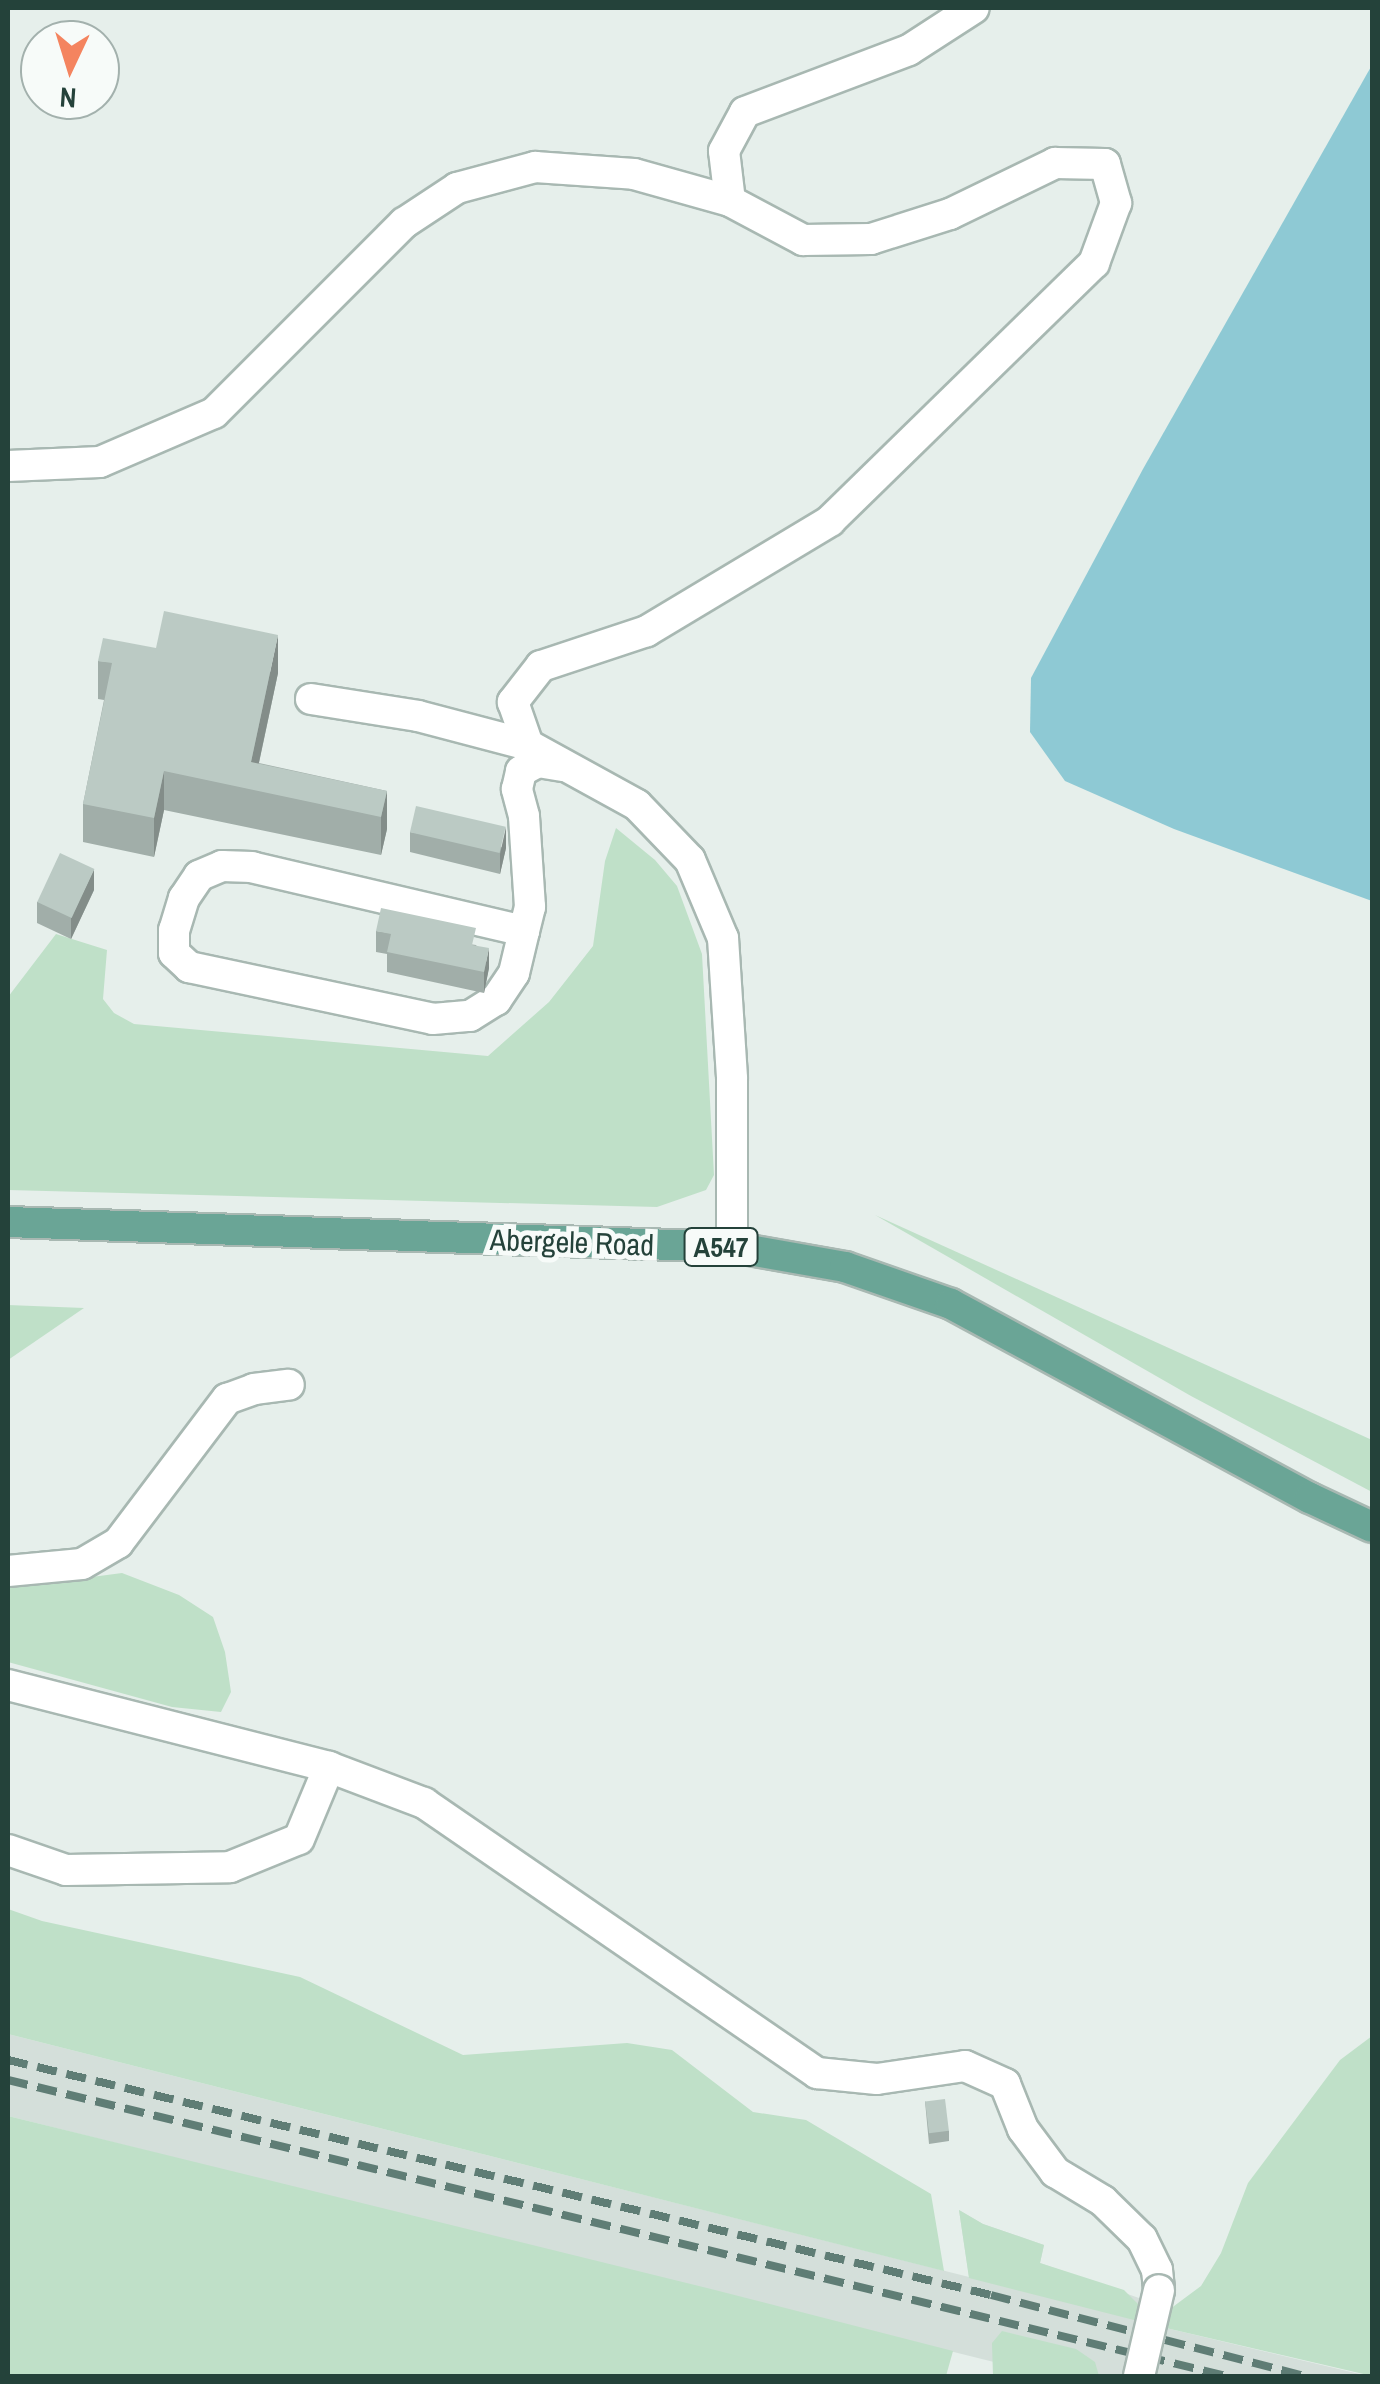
<!DOCTYPE html>
<html>
<head>
<meta charset="utf-8">
<style>
  body { margin:0 }
  #map { position:relative; width:1380px; height:2384px; overflow:hidden; background:#e6efeb; font-family:"Archivo Narrow",sans-serif }
  div>[style] { position:absolute }
  [style*='--x'] { left:calc(var(--x)*1px); top:calc(var(--y)*1px); width:calc(var(--w)*1px); rotate:calc(var(--a)*1deg) }
  .built>* { inset:0; background:#d4dfda }
  .green>* { inset:0; background:#bfe0c8 }
  .water>* { inset:0; background:#8ec9d4 }
  .roads { filter:drop-shadow(2px 0 #a8b8b2) drop-shadow(-2px 0 #a8b8b2) drop-shadow(0 2px #a8b8b2) drop-shadow(0 -2px #a8b8b2) }
  .minor>* { height:30px; margin:-15px; padding:0 15px; transform-origin:15px; border-radius:15px; background:#fff }
  .major>* { height:30px; margin:-15px; padding:0 15px; transform-origin:15px; border-radius:15px; background:#6aa596 }
  .rail>* { height:8px; margin-top:-4px; transform-origin:0; background:repeating-linear-gradient(90deg,#5f7d75 0 20px,transparent 0 30px) }
  .bridges { filter:drop-shadow(2px 0 #a8b8b2) drop-shadow(-2px 0 #a8b8b2) drop-shadow(0 2px #a8b8b2) drop-shadow(0 -2px #a8b8b2) }
  .minor-bridge>* { height:30px; margin:-15px; padding:0 15px; transform-origin:15px; border-radius:15px; background:#fff }
  .wall>* { inset:0; background:#a1aea9 }
  .shaded-wall>* { inset:0; background:#838d89 }
  .building>* { inset:0; background:#bbcac4; transform-origin:0 0 }
  span { translate:-50% -50%; white-space:nowrap; text-align:center; line-height:1.15; -webkit-text-stroke:10px #f7fbf9; paint-order:stroke }
  .shield-label span { padding:2px 8px; background:#f7fbf9; border:2px solid; border-radius:8px; -webkit-text-stroke-width:0 }
  .shield-label { font-size:28px; color:#24423a; font-weight:700 }
  .street-label { font-size:30px; color:#24423a }
  .frame { position:absolute; inset:0; border:10px solid #24423a; pointer-events:none }
  .north { position:absolute; left:20px; top:20px; width:100px; height:100px; box-sizing:border-box; background:#f7fbf9; border:2px solid #a3b1ad; border-radius:50%; rotate:184deg; font-size:28px; font-weight:700; line-height:40px; text-align:center; color:#24423a }
  .north::after { content:''; display:block; margin:auto; width:35px; height:45px; background:#f4845f; clip-path:polygon(50% 0,100% 100%,50% 72%,0 100%) }
</style>
</head>
<body>
<div id="map">
  <div class="built">
    <i style="clip-path:polygon(8px 2034px,969px 2277px,959px 2210px,983px 2224px,1044px 2245px,1040px 2263px,1170px 2309px,1166px 2328px,1368px 2376px,1050px 2376px,8px 2116px)"></i>
  </div>
  <div class="green">
    <i style="clip-path:polygon(616px 828px,655px 860px,677px 886px,702px 954px,714px 1175px,706px 1190px,657px 1207px,8px 1190px,8px 997px,56px 934px,107px 950px,103px 999px,114px 1013px,134px 1024px,488px 1056px,549px 1002px,593px 946px,605px 861px)"></i>
    <i style="clip-path:polygon(875px 1215px,1372px 1440px,1372px 1492px,1191px 1396px)"></i>
    <i style="clip-path:polygon(8px 1305px,84px 1308px,8px 1360px)"></i>
    <i style="clip-path:polygon(122px 1573px,179px 1595px,213px 1617px,225px 1652px,231px 1692px,221px 1712px,172px 1707px,8px 1662px,8px 1582px,39px 1584px)"></i>
    <i style="clip-path:polygon(8px 1909px,42px 1921px,300px 1977px,463px 2055px,627px 2043px,672px 2050px,753px 2112px,806px 2120px,931px 2194px,944px 2271px,8px 2034px)"></i>
    <i style="clip-path:polygon(1372px 2036px,1372px 2376px,1166px 2328px,1170px 2309px,1201px 2286px,1221px 2253px,1248px 2183px,1340px 2060px)"></i>
    <i style="clip-path:polygon(8px 2116px,711px 2289px,953px 2351px,946px 2376px,8px 2376px)"></i>
    <i style="clip-path:polygon(959px 2210px,983px 2224px,1044px 2245px,1040px 2263px,1124px 2290px,1138px 2304px,1138px 2321px,969px 2278px)"></i>
    <i style="clip-path:polygon(1002px 2331px,1076px 2349px,1095px 2362px,1099px 2376px,993px 2376px,992px 2343px)"></i>
  </div>
  <div class="water">
    <i style="clip-path:polygon(1372px 65px,1372px 901px,1174px 829px,1065px 781px,1030px 732px,1031px 678px,1143px 469px)"></i>
  </div>
  <div class="roads">
    <div class="minor">
      <i style="--x:730;--y:201;--w:50;--a:-96.8"></i>
      <i style="--x:724;--y:151;--w:44;--a:-61.7"></i>
      <i style="--x:745;--y:112;--w:175;--a:-20.7"></i>
      <i style="--x:909;--y:50;--w:77;--a:-32.9"></i>
      <i style="--x:8;--y:466;--w:92;--a:-2.5"></i>
      <i style="--x:100;--y:462;--w:124;--a:-23.3"></i>
      <i style="--x:214;--y:413;--w:269;--a:-45"></i>
      <i style="--x:404;--y:223;--w:64;--a:-33.4"></i>
      <i style="--x:457;--y:188;--w:81;--a:-15.1"></i>
      <i style="--x:535;--y:167;--w:99;--a:4"></i>
      <i style="--x:634;--y:174;--w:100;--a:15.7"></i>
      <i style="--x:730;--y:201;--w:83;--a:28.1"></i>
      <i style="--x:803;--y:240;--w:68;--a:-0.8"></i>
      <i style="--x:871;--y:239;--w:83;--a:-17.6"></i>
      <i style="--x:950;--y:214;--w:117;--a:-25.9"></i>
      <i style="--x:1055;--y:163;--w:50;--a:1.1"></i>
      <i style="--x:1105;--y:164;--w:41;--a:74.2"></i>
      <i style="--x:1116;--y:203;--w:64;--a:110.1"></i>
      <i style="--x:1094;--y:263;--w:369;--a:135.7"></i>
      <i style="--x:830;--y:521;--w:214;--a:149"></i>
      <i style="--x:647;--y:631;--w:112;--a:161.7"></i>
      <i style="--x:541;--y:666;--w:46;--a:127.9"></i>
      <i style="--x:513;--y:702;--w:46;--a:70.8"></i>
      <i style="--x:528;--y:745;--w:124;--a:28.8"></i>
      <i style="--x:637;--y:805;--w:76;--a:46.1"></i>
      <i style="--x:690;--y:860;--w:85;--a:67.1"></i>
      <i style="--x:723;--y:938;--w:141;--a:86.3"></i>
      <i style="--x:732;--y:1079;--w:168;--a:90"></i>
      <i style="--x:311;--y:699;--w:108;--a:9"></i>
      <i style="--x:418;--y:716;--w:114;--a:14.8"></i>
      <i style="--x:524;--y:931;--w:279;--a:-166.8"></i>
      <i style="--x:252;--y:867;--w:30;--a:-178"></i>
      <i style="--x:222;--y:866;--w:25;--a:157"></i>
      <i style="--x:199;--y:876;--w:27;--a:124"></i>
      <i style="--x:184;--y:898;--w:34;--a:107"></i>
      <i style="--x:174;--y:930;--w:23;--a:90"></i>
      <i style="--x:174;--y:953;--w:21;--a:43"></i>
      <i style="--x:189;--y:967;--w:249;--a:12"></i>
      <i style="--x:433;--y:1019;--w:37;--a:-5"></i>
      <i style="--x:470;--y:1016;--w:31;--a:-32"></i>
      <i style="--x:496;--y:1000;--w:32;--a:-56"></i>
      <i style="--x:514;--y:973;--w:43;--a:-76.6"></i>
      <i style="--x:524;--y:931;--w:25;--a:-76"></i>
      <i style="--x:530;--y:907;--w:91;--a:-93.8"></i>
      <i style="--x:524;--y:816;--w:28;--a:-105"></i>
      <i style="--x:517;--y:789;--w:18;--a:-77"></i>
      <i style="--x:521;--y:771;--w:19;--a:-28"></i>
      <i style="--x:538;--y:762;--w:26;--a:9"></i>
      <i style="--x:8;--y:1571;--w:74;--a:-5.4"></i>
      <i style="--x:82;--y:1564;--w:42;--a:-30.3"></i>
      <i style="--x:118;--y:1543;--w:181;--a:-52.9"></i>
      <i style="--x:227;--y:1399;--w:29;--a:-20"></i>
      <i style="--x:254;--y:1389;--w:35;--a:-7"></i>
      <i style="--x:8;--y:1685;--w:331;--a:14.3"></i>
      <i style="--x:329;--y:1767;--w:102;--a:20.8"></i>
      <i style="--x:424;--y:1803;--w:477;--a:34.5"></i>
      <i style="--x:817;--y:2073;--w:60;--a:5.7"></i>
      <i style="--x:877;--y:2079;--w:89;--a:-8.4"></i>
      <i style="--x:965;--y:2066;--w:44;--a:24.2"></i>
      <i style="--x:1005;--y:2084;--w:48;--a:68.2"></i>
      <i style="--x:1023;--y:2129;--w:54;--a:53.3"></i>
      <i style="--x:1055;--y:2172;--w:56;--a:31.1"></i>
      <i style="--x:1103;--y:2201;--w:54;--a:44.3"></i>
      <i style="--x:1142;--y:2239;--w:34;--a:64"></i>
      <i style="--x:1157;--y:2270;--w:20;--a:84"></i>
      <i style="--x:8;--y:1850;--w:61;--a:19"></i>
      <i style="--x:66;--y:1870;--w:164;--a:-1"></i>
      <i style="--x:230;--y:1867;--w:74;--a:-22.1"></i>
      <i style="--x:299;--y:1839;--w:78;--a:-67.4"></i>
    </div>
    <div class="major">
      <i style="--x:8;--y:1222;--w:724;--a:1.98"></i>
      <i style="--x:732;--y:1247;--w:115;--a:10"></i>
      <i style="--x:845;--y:1267;--w:112;--a:19.2"></i>
      <i style="--x:951;--y:1304;--w:408;--a:28.4"></i>
      <i style="--x:1310;--y:1498;--w:68;--a:25.1"></i>
    </div>
  </div>
  <div class="rail">
    <i style="--x:8;--y:2060;--w:1011;--a:13.45"></i>
    <i style="--x:991;--y:2295;--w:324;--a:14.5"></i>
    <i style="--x:8;--y:2080;--w:1253;--a:13.66"></i>
  </div>
  <div class="bridges">
    <div class="minor-bridge">
      <i style="--x:1139;--y:2376;--w:88;--a:-76.9"></i>
    </div>
  </div>
  <div class="wall">
    <i style="clip-path:polygon(98px 661px,278px 673px,259px 763px,387px 791px,387px 829px,381px 855px,164px 810px,154px 857px,83px 842px,83px 804px,104px 700px,98px 699px)"></i>
    <i style="clip-path:polygon(410px 832px,506px 848px,500px 874px,410px 852px)"></i>
    <i style="clip-path:polygon(94px 890px,71px 939px,37px 923px,37px 902px)"></i>
    <i style="clip-path:polygon(376px 931px,476px 945px,489px 968px,484px 993px,387px 972px,387px 954px,376px 952px)"></i>
    <i style="clip-path:polygon(925px 2101px,949px 2131px,949px 2141px,929px 2144px)"></i>
  </div>
  <div class="shaded-wall">
    <i style="clip-path:polygon(278px 635px,278px 673px,253px 790px,251px 762px)"></i>
    <i style="clip-path:polygon(164px 771px,164px 810px,154px 857px,154px 818px)"></i>
    <i style="clip-path:polygon(387px 791px,387px 829px,381px 855px,381px 817px)"></i>
    <i style="clip-path:polygon(506px 827px,506px 848px,500px 874px,500px 854px)"></i>
    <i style="clip-path:polygon(94px 869px,94px 890px,71px 939px,71px 918px)"></i>
    <i style="clip-path:polygon(489px 948px,489px 968px,484px 993px,484px 972px)"></i>
  </div>
  <div class="building">
    <i style="clip-path:polygon(164px 611px,278px 635px,251px 762px,387px 791px,381px 817px,164px 771px,154px 818px,83px 804px,112px 663px,98px 661px,103px 638px,156px 648px)"></i>
    <i style="left:416px;top:806px;width:92px;height:27px;rotate:13deg"></i>
    <i style="left:60px;top:853px;width:38px;height:54px;rotate:25deg"></i>
    <i style="clip-path:polygon(381px 908px,476px 928px,472px 945px,489px 948px,484px 972px,387px 952px,391px 934px,376px 931px)"></i>
    <i style="left:945px;top:2099px;width:32px;height:20px;rotate:83deg"></i>
  </div>
  <div class="shield-label">
    <span style="left:721px;top:1247px">A547</span>
  </div>
  <div class="street-label">
    <span style="left:572px;top:1242px;rotate:2deg">Abergele Road</span>
  </div>
  <div class="frame"></div>
  <div class="north">N</div>
</div>
</body>
</html>
